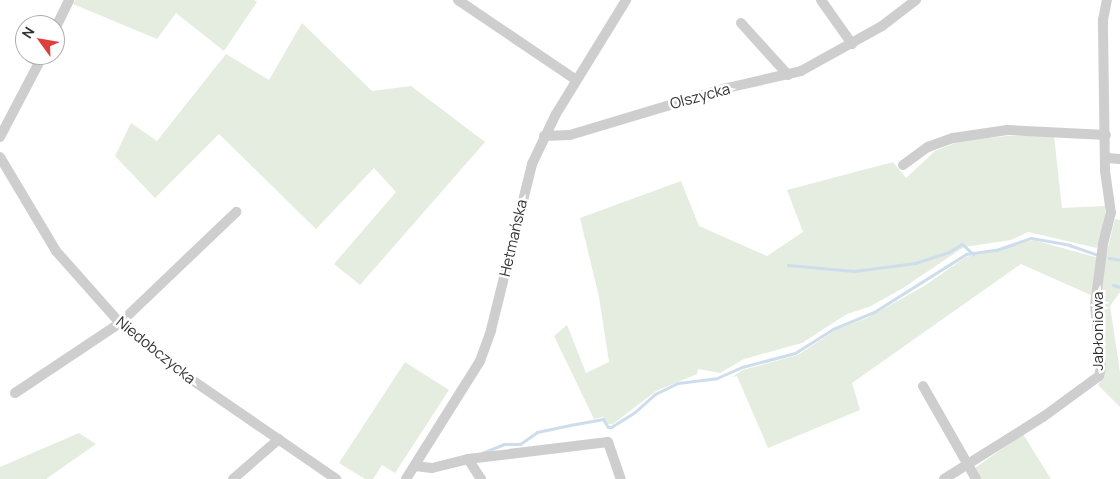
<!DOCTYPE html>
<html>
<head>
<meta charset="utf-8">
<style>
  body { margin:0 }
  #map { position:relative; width:1120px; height:479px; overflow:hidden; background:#fff; font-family:Manrope,sans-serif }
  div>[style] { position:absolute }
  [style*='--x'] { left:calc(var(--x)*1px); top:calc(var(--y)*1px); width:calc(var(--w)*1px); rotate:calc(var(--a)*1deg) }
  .green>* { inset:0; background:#e5ede0 }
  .stream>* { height:3px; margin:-1.5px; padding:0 1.5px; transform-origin:1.5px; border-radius:1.5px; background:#cdddeb }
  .minor>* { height:10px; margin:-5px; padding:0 5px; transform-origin:5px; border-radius:5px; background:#cecece }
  span { translate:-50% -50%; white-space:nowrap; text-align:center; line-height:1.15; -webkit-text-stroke:5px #fff; paint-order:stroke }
  .street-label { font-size:15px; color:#313131 }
  .north { position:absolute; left:15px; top:15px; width:50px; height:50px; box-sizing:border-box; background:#fff; border:1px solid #adadad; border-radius:50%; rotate:302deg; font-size:14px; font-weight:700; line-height:20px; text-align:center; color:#313131 }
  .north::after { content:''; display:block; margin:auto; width:18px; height:22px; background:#de3f3d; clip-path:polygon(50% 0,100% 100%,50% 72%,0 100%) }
</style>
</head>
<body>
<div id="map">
  <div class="green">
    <i style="clip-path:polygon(75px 0,254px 0,257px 2px,224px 51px,176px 13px,157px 39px,73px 4px)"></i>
    <i style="clip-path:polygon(302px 23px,372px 91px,411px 86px,485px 142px,360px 285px,334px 264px,396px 192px,374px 168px,316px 229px,219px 134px,155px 198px,115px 156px,131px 123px,157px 141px,226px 54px,269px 80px)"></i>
    <i style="clip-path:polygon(1007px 136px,1054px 136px,1062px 208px,1105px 206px,1105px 220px,1097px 248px,1028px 232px,1011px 240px,964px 247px,903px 288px,869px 307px,847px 314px,802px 343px,744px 359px,720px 373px,698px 369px,697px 374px,656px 391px,613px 424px,608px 424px,603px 417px,594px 419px,554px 336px,567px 325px,586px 373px,609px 362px,599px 297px,580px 218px,681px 181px,699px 226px,767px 256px,803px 232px,787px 190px,893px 162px,906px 178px,935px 151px,960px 141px)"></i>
    <i style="clip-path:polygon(1115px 219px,1120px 220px,1120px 292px,1110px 306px,1120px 372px,1120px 407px,1098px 385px,1104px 376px,1100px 301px,1105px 260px)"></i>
    <i style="clip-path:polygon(1033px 240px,1099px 258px,1093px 296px,1021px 264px,852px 383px,860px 410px,768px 448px,737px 376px,732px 377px,743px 370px,798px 355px,836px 330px,867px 318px,924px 286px,966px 257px)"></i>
    <i style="clip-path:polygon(405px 362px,449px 390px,395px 473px,382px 465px,373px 479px,365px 479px,339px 463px)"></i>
    <i style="clip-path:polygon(79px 433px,96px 444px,46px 479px,0 479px,0 467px)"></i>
    <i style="clip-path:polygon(1023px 434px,1051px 479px,981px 479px,975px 468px)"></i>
  </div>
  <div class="stream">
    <i style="--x:1109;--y:258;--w:11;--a:10"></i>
    <i style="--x:788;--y:265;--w:66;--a:5.2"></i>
    <i style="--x:854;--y:271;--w:62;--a:-7.5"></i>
    <i style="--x:915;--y:263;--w:36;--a:-18"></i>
    <i style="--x:949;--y:252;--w:15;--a:-32"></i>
    <i style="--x:962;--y:244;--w:15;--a:42"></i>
    <i style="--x:1113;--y:285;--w:7;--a:16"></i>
    <i style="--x:482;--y:453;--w:24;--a:-22"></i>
    <i style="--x:504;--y:444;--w:16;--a:0"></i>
    <i style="--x:520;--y:444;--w:21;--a:-35"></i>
    <i style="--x:537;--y:432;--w:34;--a:-12"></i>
    <i style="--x:570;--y:425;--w:34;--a:-10"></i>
    <i style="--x:603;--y:419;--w:9;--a:58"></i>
    <i style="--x:608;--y:427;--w:3;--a:0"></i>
    <i style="--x:611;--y:427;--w:28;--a:-32"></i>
    <i style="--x:635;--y:412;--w:27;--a:-42"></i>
    <i style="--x:655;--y:394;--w:25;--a:-26"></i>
    <i style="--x:678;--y:383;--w:39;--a:-7"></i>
    <i style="--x:717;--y:378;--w:27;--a:-24"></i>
    <i style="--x:742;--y:367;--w:55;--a:-14.8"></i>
    <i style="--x:795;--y:353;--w:45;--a:-32.3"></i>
    <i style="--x:833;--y:329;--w:44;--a:-22.5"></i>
    <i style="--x:874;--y:312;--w:109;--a:-32.2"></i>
    <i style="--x:966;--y:254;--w:30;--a:-8"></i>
    <i style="--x:996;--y:250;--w:37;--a:-19"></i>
    <i style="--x:1031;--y:238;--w:39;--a:10"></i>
    <i style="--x:1069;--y:245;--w:31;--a:19"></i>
  </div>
  <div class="minor">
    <i style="--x:458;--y:0;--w:143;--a:34.1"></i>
    <i style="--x:821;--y:0;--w:54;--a:54.8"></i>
    <i style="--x:741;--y:23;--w:70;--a:47.9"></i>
    <i style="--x:55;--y:29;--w:32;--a:-64"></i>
    <i style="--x:544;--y:136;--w:26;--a:-2"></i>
    <i style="--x:570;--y:135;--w:164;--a:-16.7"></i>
    <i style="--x:727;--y:88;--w:76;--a:-12.9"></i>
    <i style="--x:801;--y:71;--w:93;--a:-29.1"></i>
    <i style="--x:882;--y:26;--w:43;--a:-37.4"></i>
    <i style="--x:0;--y:137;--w:93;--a:-62.3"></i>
    <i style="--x:0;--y:157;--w:109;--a:59.2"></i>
    <i style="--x:56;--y:251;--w:96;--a:48.4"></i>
    <i style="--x:120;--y:323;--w:76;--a:39.1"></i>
    <i style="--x:179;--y:371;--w:191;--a:34.5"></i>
    <i style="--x:1106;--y:158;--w:14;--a:4"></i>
    <i style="--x:903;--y:165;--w:31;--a:-36"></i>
    <i style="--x:928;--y:147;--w:27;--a:-20"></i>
    <i style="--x:953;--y:138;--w:55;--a:-8.4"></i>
    <i style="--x:1007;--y:130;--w:99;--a:2.9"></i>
    <i style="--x:923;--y:386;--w:107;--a:60.3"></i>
    <i style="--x:15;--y:393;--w:126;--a:-33.7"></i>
    <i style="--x:120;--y:323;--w:161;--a:-43.7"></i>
    <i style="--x:468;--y:459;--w:24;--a:57"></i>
    <i style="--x:415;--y:466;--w:17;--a:7"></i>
    <i style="--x:432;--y:468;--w:37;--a:-14"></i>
    <i style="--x:468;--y:459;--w:141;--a:-6.9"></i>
    <i style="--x:608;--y:442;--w:39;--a:71"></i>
    <i style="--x:233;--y:479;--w:61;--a:-41"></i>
    <i style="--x:406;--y:479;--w:139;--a:-57.9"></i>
    <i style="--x:480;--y:361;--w:33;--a:-70"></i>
    <i style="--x:491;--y:330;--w:171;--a:-76.1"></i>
    <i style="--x:532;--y:164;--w:55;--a:-64.4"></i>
    <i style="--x:556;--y:114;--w:134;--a:-58.4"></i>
    <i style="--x:944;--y:479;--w:117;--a:-32.1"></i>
    <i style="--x:1043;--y:417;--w:69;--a:-36.2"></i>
    <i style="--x:1099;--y:376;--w:8;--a:-76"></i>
    <i style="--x:1101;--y:368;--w:63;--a:-95.4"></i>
    <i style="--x:1095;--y:305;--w:62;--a:-82.5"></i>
    <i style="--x:1103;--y:244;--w:32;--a:-76"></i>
    <i style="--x:1111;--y:213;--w:42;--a:-98.1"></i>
    <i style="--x:1105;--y:171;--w:151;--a:-90.8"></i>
    <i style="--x:1103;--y:20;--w:20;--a:-79"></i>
  </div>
  <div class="street-label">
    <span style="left:700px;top:96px;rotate:-15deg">Olszycka</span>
    <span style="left:513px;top:238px;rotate:-77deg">Hetmańska</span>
    <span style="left:1098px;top:331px;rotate:-90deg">Jabłoniowa</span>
    <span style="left:156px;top:350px;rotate:39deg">Niedobczycka</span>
  </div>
  <div class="north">N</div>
</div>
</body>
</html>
